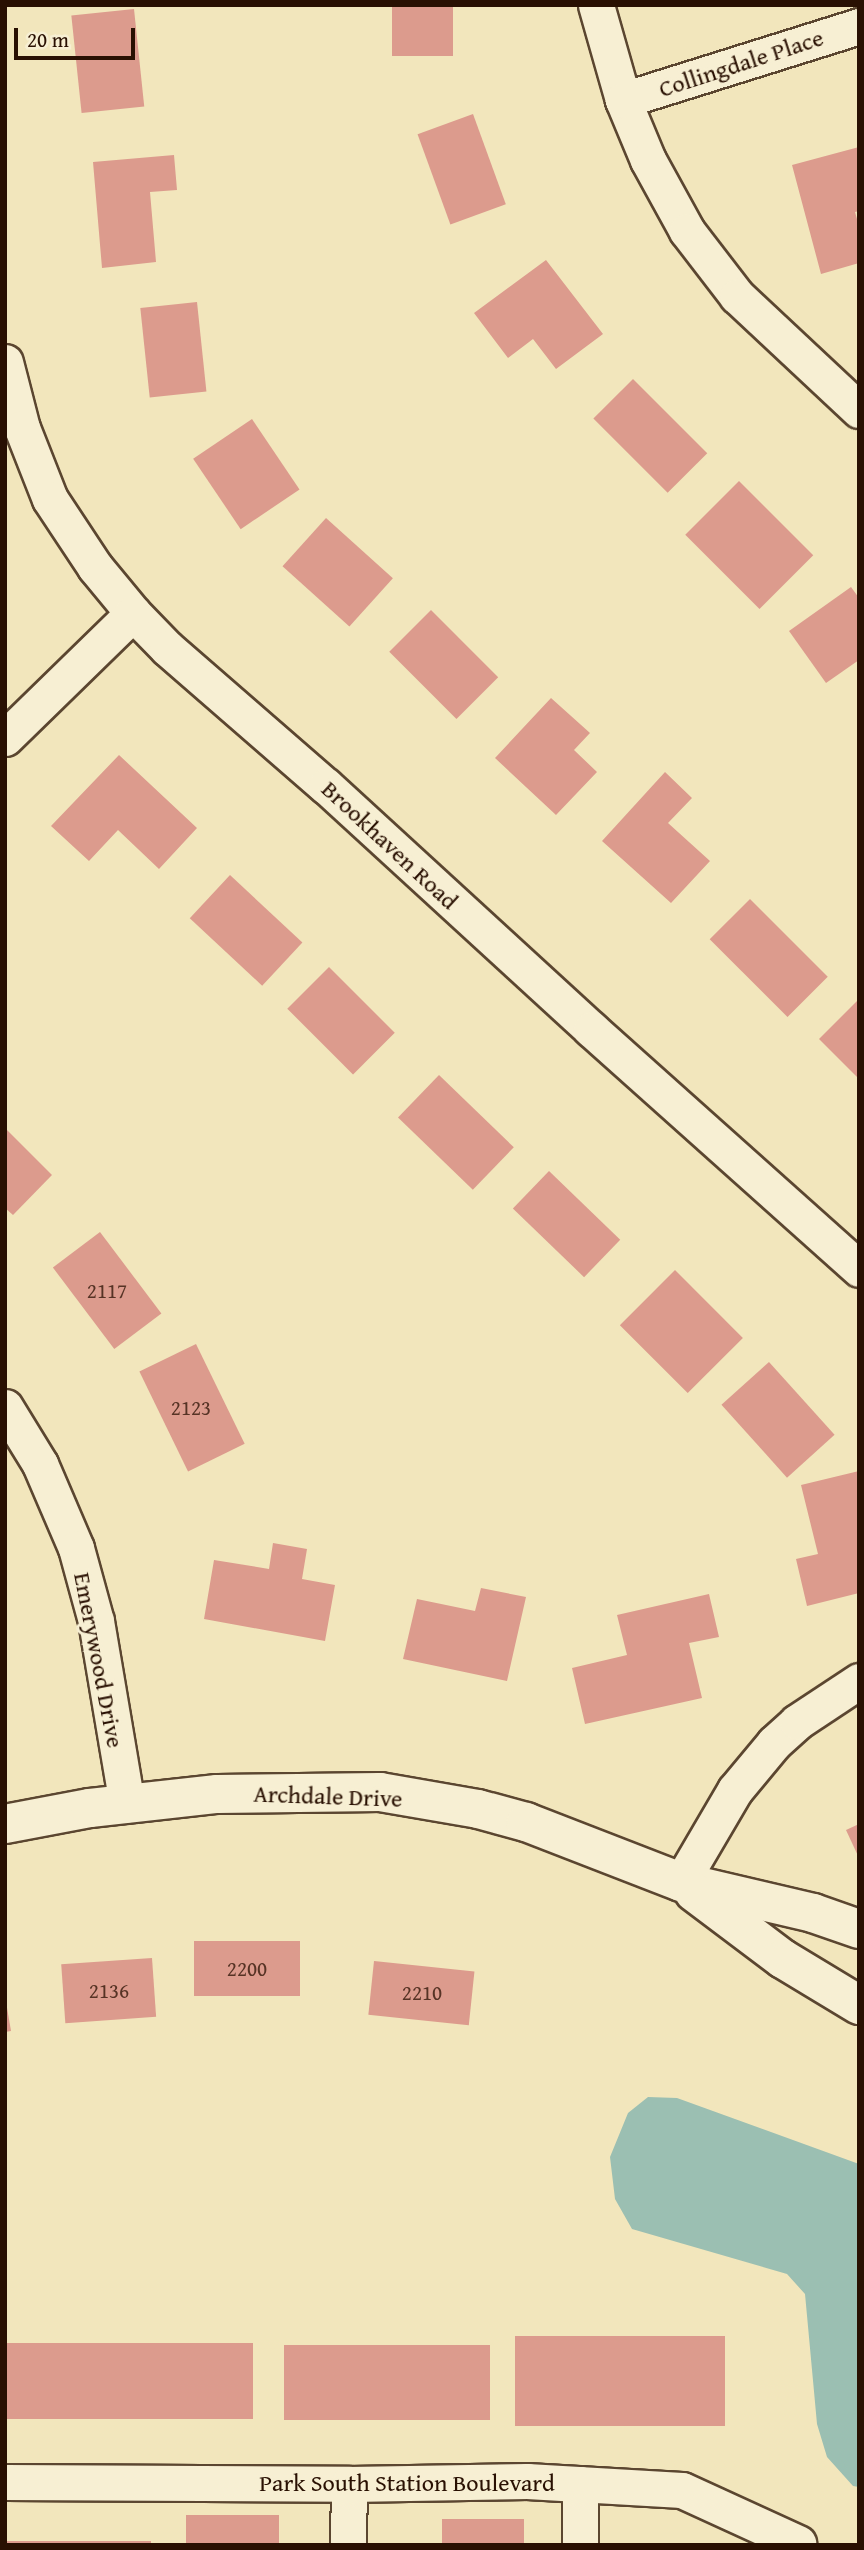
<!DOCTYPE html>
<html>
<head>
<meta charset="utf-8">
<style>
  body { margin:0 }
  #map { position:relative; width:864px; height:2550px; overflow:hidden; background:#f2e6bc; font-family:"Gentium Book Plus",serif }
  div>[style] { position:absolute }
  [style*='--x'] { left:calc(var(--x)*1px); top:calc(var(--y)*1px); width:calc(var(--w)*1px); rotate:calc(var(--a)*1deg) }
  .water>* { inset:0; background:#9bbfb2 }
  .building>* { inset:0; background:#dc9b8d; transform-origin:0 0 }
  .roads { filter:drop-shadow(2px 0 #5b4630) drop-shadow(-2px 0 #5b4630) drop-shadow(0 2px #5b4630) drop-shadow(0 -2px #5b4630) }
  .minor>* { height:35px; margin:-17.5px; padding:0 17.5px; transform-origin:17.5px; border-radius:17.5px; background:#f7efd3 }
  .tertiary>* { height:38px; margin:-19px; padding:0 19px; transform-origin:19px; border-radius:19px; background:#f7efd3 }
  span { translate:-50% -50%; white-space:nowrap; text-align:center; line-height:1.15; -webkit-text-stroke:6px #f7efd3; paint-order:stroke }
  .number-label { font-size:21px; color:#563325 }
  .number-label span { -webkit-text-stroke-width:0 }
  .street-label { font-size:24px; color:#291002 }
  .frame { position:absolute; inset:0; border:7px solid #291002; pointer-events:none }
  .scale { position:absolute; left:14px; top:28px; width:121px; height:32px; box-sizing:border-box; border:4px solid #291002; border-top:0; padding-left:9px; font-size:21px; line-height:24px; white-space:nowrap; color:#291002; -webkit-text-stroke:5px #f7efd3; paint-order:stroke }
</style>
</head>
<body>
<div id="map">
  <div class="water">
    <i style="clip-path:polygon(648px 2097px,677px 2098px,859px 2164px,859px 2487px,853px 2486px,827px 2457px,817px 2424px,805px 2294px,787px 2274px,632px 2229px,615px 2199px,610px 2157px,628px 2113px)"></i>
  </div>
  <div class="building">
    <i style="left:392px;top:5px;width:61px;height:51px"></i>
    <i style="left:134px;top:9px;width:98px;height:63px;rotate:84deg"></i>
    <i style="left:473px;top:114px;width:96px;height:59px;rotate:70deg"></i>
    <i style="clip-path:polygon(859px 147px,859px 211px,855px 212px,859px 226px,859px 263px,821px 274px,792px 165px)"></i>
    <i style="clip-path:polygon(174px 155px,177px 190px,150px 192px,156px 262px,102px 268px,93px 162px)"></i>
    <i style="clip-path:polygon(546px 260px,603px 334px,556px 369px,533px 339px,508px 358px,474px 313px)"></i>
    <i style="left:197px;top:302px;width:90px;height:57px;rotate:84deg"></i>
    <i style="left:633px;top:379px;width:105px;height:56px;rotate:45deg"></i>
    <i style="left:252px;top:419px;width:85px;height:71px;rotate:56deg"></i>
    <i style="left:739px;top:481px;width:105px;height:76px;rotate:45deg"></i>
    <i style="left:326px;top:518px;width:90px;height:65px;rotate:42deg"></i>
    <i style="clip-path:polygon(851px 587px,859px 598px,859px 660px,826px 683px,789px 631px)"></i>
    <i style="left:431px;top:610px;width:95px;height:59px;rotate:45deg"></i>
    <i style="clip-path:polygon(551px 698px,590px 733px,574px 750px,597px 772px,556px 815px,495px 758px)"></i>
    <i style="clip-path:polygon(119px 755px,197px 828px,159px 869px,118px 830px,89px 861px,51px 826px)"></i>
    <i style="clip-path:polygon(665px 772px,692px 798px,668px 823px,710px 861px,671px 903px,602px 841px)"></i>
    <i style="left:230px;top:875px;width:99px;height:59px;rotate:43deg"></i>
    <i style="left:750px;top:899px;width:110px;height:57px;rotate:45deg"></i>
    <i style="left:329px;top:967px;width:93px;height:59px;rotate:45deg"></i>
    <i style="clip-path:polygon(859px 999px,859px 1079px,819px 1039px)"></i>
    <i style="left:439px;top:1075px;width:104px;height:59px;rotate:44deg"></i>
    <i style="clip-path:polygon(5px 1128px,52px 1175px,13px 1215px,5px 1208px)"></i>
    <i style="left:549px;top:1171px;width:99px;height:52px;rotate:44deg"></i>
    <i style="left:100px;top:1232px;width:102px;height:59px;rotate:53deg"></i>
    <i style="left:675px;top:1270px;width:96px;height:78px;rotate:45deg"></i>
    <i style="left:196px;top:1344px;width:111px;height:63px;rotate:64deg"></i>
    <i style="left:769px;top:1362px;width:98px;height:64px;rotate:48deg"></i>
    <i style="clip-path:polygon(859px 1471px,859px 1593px,807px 1606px,796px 1559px,818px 1554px,801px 1485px)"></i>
    <i style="clip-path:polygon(273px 1543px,307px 1549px,302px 1579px,335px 1585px,325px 1641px,204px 1619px,214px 1560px,269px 1569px)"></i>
    <i style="clip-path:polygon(481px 1588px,526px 1597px,507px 1681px,403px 1659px,417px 1599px,475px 1611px)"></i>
    <i style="clip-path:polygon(709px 1594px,719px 1637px,689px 1643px,702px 1698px,585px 1724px,572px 1668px,627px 1655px,617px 1615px)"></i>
    <i style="clip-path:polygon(859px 1824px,859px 1858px,846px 1830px)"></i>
    <i style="left:194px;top:1941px;width:106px;height:55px"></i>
    <i style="left:152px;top:1958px;width:59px;height:91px;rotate:86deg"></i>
    <i style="left:374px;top:1961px;width:101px;height:54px;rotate:6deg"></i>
    <i style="clip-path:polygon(5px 1996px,11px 2031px,5px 2032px)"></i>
    <i style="left:515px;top:2336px;width:210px;height:90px"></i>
    <i style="left:5px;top:2343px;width:248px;height:76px"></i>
    <i style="left:284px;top:2345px;width:206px;height:75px"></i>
    <i style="left:279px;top:2515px;width:30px;height:93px;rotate:90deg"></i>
    <i style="left:442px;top:2519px;width:82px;height:26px"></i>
    <i style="left:5px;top:2541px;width:146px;height:4px"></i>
  </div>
  <div class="roads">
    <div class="minor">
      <i style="--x:596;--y:5;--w:99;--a:74.1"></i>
      <i style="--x:623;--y:100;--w:65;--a:67.4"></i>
      <i style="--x:648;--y:160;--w:81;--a:61.2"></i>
      <i style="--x:687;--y:231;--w:82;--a:52.4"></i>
      <i style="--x:737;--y:296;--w:167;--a:43.1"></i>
      <i style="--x:623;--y:100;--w:247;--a:-17.4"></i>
      <i style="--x:5;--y:362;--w:68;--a:75.6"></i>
      <i style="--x:22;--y:428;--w:76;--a:68.5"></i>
      <i style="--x:50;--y:499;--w:82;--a:56.5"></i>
      <i style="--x:95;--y:567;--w:60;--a:50.4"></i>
      <i style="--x:133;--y:613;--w:49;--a:45.8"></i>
      <i style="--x:167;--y:648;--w:211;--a:41"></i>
      <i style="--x:326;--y:786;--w:360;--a:42.5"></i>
      <i style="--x:591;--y:1029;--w:360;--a:41.8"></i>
      <i style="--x:5;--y:738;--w:179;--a:-44.3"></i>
      <i style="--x:5;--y:1407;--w:67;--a:58.4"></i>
      <i style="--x:40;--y:1464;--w:91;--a:66.8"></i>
      <i style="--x:76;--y:1548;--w:76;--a:74.7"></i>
      <i style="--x:96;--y:1621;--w:186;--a:80.4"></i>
      <i style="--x:681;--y:1882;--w:107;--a:-59.6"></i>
      <i style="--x:735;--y:1790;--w:61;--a:-50.3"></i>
      <i style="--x:774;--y:1743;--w:31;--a:-42"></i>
      <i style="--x:797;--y:1722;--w:74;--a:-33.5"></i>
      <i style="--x:5;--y:2482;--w:344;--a:0.3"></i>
      <i style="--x:349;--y:2484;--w:178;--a:-1"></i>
      <i style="--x:527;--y:2481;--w:155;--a:3.3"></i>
      <i style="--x:682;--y:2490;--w:128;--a:24.6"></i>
      <i style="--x:348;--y:2545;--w:61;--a:-89.1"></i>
      <i style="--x:580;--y:2545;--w:61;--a:-90"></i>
    </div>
    <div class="tertiary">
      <i style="--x:5;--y:1824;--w:86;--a:-10.7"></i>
      <i style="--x:90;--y:1808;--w:128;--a:-6.3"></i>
      <i style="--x:217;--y:1794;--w:163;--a:-0.7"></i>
      <i style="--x:380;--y:1792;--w:99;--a:9.8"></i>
      <i style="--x:478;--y:1809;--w:50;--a:15.2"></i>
      <i style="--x:526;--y:1822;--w:166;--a:21.2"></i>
      <i style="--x:681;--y:1882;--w:136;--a:13.2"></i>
      <i style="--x:813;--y:1913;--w:49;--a:19.2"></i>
      <i style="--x:694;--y:1892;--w:111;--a:37"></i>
      <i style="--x:783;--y:1959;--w:89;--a:31.2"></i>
    </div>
  </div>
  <div class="number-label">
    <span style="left:107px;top:1291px">2117</span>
    <span style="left:191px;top:1408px">2123</span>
    <span style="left:247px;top:1969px">2200</span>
    <span style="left:109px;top:1991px">2136</span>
    <span style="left:422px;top:1993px">2210</span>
  </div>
  <div class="street-label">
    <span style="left:741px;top:63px;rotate:-18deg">Collingdale Place</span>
    <span style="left:390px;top:845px;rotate:43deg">Brookhaven Road</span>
    <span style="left:99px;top:1660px;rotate:79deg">Emerywood Drive</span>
    <span style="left:328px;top:1796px;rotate:2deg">Archdale Drive</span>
    <span style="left:407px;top:2483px">Park South Station Boulevard</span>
  </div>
  <div class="frame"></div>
  <div class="scale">20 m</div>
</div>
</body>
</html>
